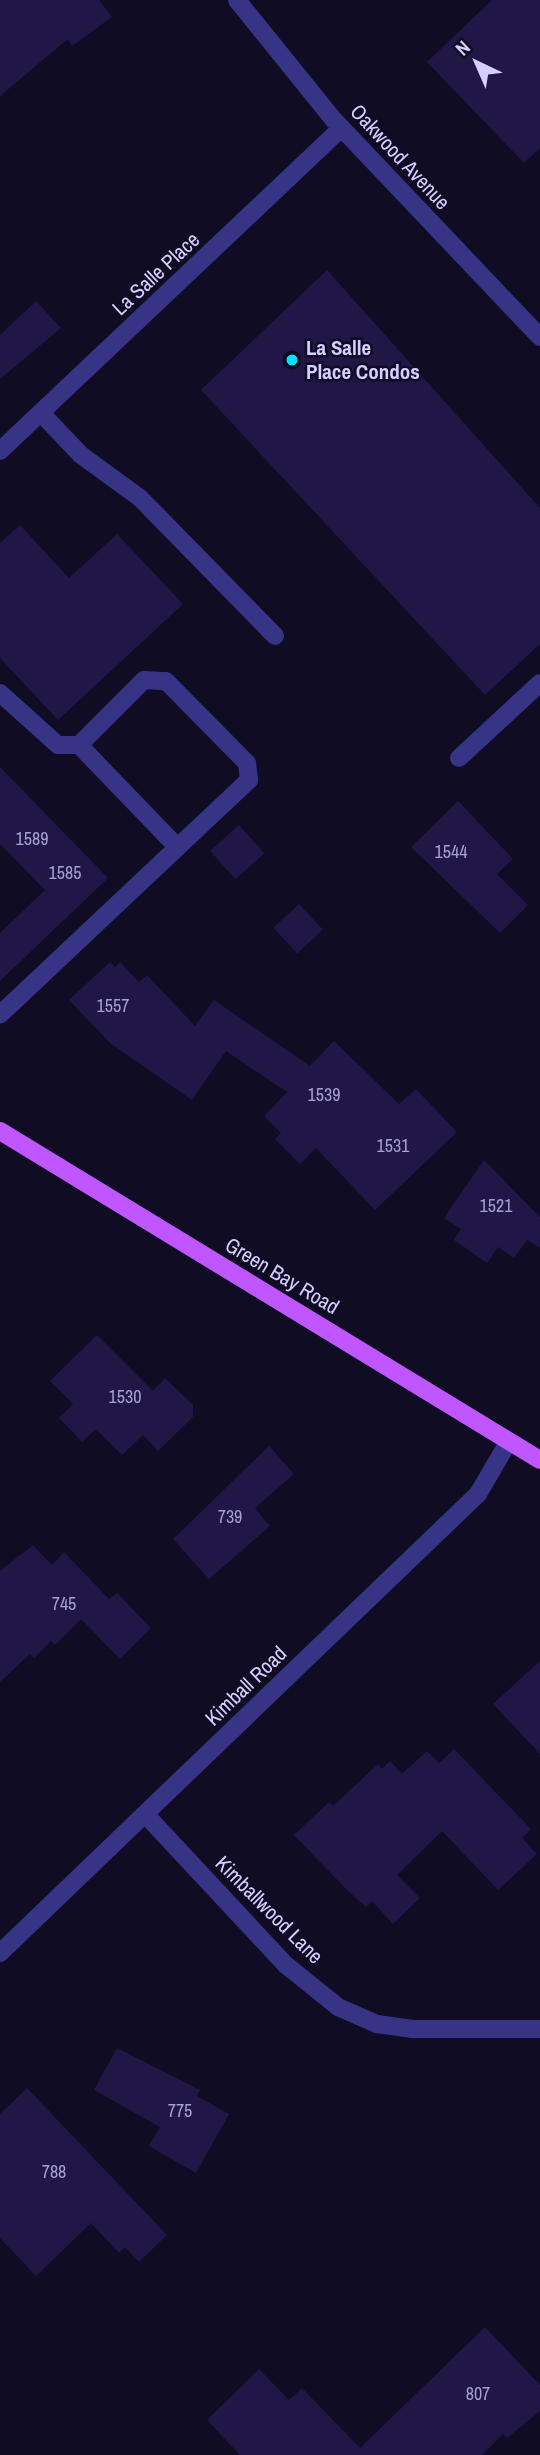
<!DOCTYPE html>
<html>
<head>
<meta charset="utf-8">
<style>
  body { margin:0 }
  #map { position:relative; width:540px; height:2455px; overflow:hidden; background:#100c24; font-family:"Archivo Narrow",sans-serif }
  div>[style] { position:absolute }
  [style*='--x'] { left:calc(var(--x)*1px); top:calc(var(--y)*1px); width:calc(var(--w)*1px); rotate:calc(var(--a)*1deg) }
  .building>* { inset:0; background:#201746; transform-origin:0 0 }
  .minor>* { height:18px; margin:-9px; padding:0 9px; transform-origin:9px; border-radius:9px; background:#373486 }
  .major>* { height:18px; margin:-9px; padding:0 9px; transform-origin:9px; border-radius:9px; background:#bf56ff }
  .dots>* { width:19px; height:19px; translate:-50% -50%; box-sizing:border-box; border:4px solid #100c24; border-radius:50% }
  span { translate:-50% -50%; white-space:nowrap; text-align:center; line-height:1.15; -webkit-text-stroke:5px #100c24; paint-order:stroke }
  .number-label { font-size:18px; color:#a7a1d1 }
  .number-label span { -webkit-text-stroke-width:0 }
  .street-label { font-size:21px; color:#d4cfff }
  .poi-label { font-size:21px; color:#d4cfff; font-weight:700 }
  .left { translate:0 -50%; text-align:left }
  .north { position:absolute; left:442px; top:28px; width:70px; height:70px; -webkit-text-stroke:5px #100c24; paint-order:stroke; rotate:316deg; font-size:19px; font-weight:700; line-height:28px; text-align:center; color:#d4cfff }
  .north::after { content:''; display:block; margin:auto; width:24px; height:32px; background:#d4cfff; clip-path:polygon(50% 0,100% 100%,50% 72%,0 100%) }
</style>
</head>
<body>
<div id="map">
  <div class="building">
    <i style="clip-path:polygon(0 0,99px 0,112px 17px,72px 46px,68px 39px,0 96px)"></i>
    <i style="clip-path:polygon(492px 0,540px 0,540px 148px,524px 163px,427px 62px)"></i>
    <i style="clip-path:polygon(327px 270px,540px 508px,540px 644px,485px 695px,201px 390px)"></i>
    <i style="clip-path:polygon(36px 301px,61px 328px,0 379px,0 335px)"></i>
    <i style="clip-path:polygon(20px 525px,69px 578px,117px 534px,183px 604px,58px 720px,0 658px,0 543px)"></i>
    <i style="clip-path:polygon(0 767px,108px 878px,0 981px,0 933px,45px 890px,0 844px)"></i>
    <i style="clip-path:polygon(458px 801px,513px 859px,497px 874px,528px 905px,500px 933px,411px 847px)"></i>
    <i style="left:239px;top:825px;width:38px;height:39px;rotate:48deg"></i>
    <i style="left:299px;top:904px;width:35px;height:35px;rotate:47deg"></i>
    <i style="clip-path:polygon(110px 962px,115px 967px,120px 962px,139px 982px,147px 975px,195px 1026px,214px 1000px,310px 1066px,334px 1041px,399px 1104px,416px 1089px,457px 1132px,375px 1210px,316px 1148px,300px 1164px,275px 1139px,281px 1133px,264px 1116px,287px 1092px,226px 1051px,192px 1100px,110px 1043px,69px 1000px)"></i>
    <i style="clip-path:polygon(484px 1160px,540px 1217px,540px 1248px,527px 1240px,514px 1258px,498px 1247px,487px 1263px,454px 1240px,461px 1229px,444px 1218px)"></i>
    <i style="clip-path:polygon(97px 1335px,153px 1391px,165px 1378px,193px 1405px,193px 1417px,158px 1451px,143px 1435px,122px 1455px,96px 1429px,82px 1442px,59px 1418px,73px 1404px,50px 1381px)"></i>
    <i style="clip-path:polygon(269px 1446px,294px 1474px,255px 1508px,270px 1526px,209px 1579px,173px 1539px)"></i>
    <i style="clip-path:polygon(33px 1545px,52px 1565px,64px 1552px,109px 1599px,117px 1593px,151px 1628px,120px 1659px,81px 1619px,55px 1645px,51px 1641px,34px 1658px,30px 1654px,0 1682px,0 1571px)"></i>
    <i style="clip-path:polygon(540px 1661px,540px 1754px,493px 1704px)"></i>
    <i style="clip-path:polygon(454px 1749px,531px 1829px,522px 1838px,537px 1854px,498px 1890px,442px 1831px,397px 1875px,420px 1898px,393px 1924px,372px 1901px,366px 1907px,347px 1890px,294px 1835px,329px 1802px,333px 1806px,378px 1764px,382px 1769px,390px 1761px,402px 1774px,427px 1751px,439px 1763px)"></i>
    <i style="clip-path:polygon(117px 2048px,200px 2090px,197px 2096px,229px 2114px,196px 2173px,149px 2146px,160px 2127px,94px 2090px)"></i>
    <i style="clip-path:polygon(27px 2088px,167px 2235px,139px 2262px,125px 2247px,119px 2253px,91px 2223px,36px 2276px,0 2238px,0 2114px)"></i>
    <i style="clip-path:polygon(485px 2327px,540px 2385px,540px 2411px,507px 2438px,503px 2434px,482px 2455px,240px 2455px,207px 2420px,259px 2369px,289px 2400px,302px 2388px,360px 2448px)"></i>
  </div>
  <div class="minor">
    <i style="--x:237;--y:0;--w:154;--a:51.1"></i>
    <i style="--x:334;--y:120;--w:299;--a:46.5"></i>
    <i style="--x:41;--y:413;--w:58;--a:46.4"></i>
    <i style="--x:81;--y:455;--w:73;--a:36.1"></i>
    <i style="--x:140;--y:498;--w:193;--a:45.6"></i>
    <i style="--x:0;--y:451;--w:470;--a:-43.4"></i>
    <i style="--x:0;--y:693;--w:78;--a:41.9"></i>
    <i style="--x:58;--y:745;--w:21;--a:0"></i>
    <i style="--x:79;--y:745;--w:92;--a:-45"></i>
    <i style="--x:144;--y:680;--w:22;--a:3"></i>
    <i style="--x:166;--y:681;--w:115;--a:45.4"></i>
    <i style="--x:247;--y:763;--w:17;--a:83"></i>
    <i style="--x:249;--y:780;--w:342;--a:136.7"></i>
    <i style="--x:79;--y:745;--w:141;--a:46.1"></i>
    <i style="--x:459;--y:758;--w:110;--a:-42.8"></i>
    <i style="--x:145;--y:1814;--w:207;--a:47"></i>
    <i style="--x:286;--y:1965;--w:67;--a:38.9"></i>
    <i style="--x:338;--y:2007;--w:43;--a:23.6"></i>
    <i style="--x:377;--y:2024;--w:36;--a:8"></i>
    <i style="--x:413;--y:2029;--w:127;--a:0"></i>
    <i style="--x:0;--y:1953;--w:663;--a:-43.84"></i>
    <i style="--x:478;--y:1494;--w:61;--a:-59.7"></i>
  </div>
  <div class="major">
    <i style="--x:0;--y:1131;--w:632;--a:31.35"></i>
  </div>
  <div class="dots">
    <i style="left:292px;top:360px;background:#00e2fa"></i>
  </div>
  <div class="number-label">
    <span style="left:32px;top:839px">1589</span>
    <span style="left:451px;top:852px">1544</span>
    <span style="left:65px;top:873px">1585</span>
    <span style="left:113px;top:1006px">1557</span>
    <span style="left:324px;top:1095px">1539</span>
    <span style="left:393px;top:1146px">1531</span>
    <span style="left:496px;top:1206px">1521</span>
    <span style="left:125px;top:1397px">1530</span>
    <span style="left:230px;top:1517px">739</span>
    <span style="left:64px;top:1604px">745</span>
    <span style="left:180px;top:2111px">775</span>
    <span style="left:54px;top:2172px">788</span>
    <span style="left:478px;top:2394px">807</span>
  </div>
  <div class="street-label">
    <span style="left:400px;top:157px;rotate:47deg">Oakwood Avenue</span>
    <span style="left:156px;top:274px;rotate:-43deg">La Salle Place</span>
    <span style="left:282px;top:1276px;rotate:31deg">Green Bay Road</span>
    <span style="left:246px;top:1686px;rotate:-44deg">Kimball Road</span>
    <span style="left:269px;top:1910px;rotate:45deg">Kimballwood Lane</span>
  </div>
  <div class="poi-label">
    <span class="left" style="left:306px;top:360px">La Salle<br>Place Condos</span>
  </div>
  <div class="north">N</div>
</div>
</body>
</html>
